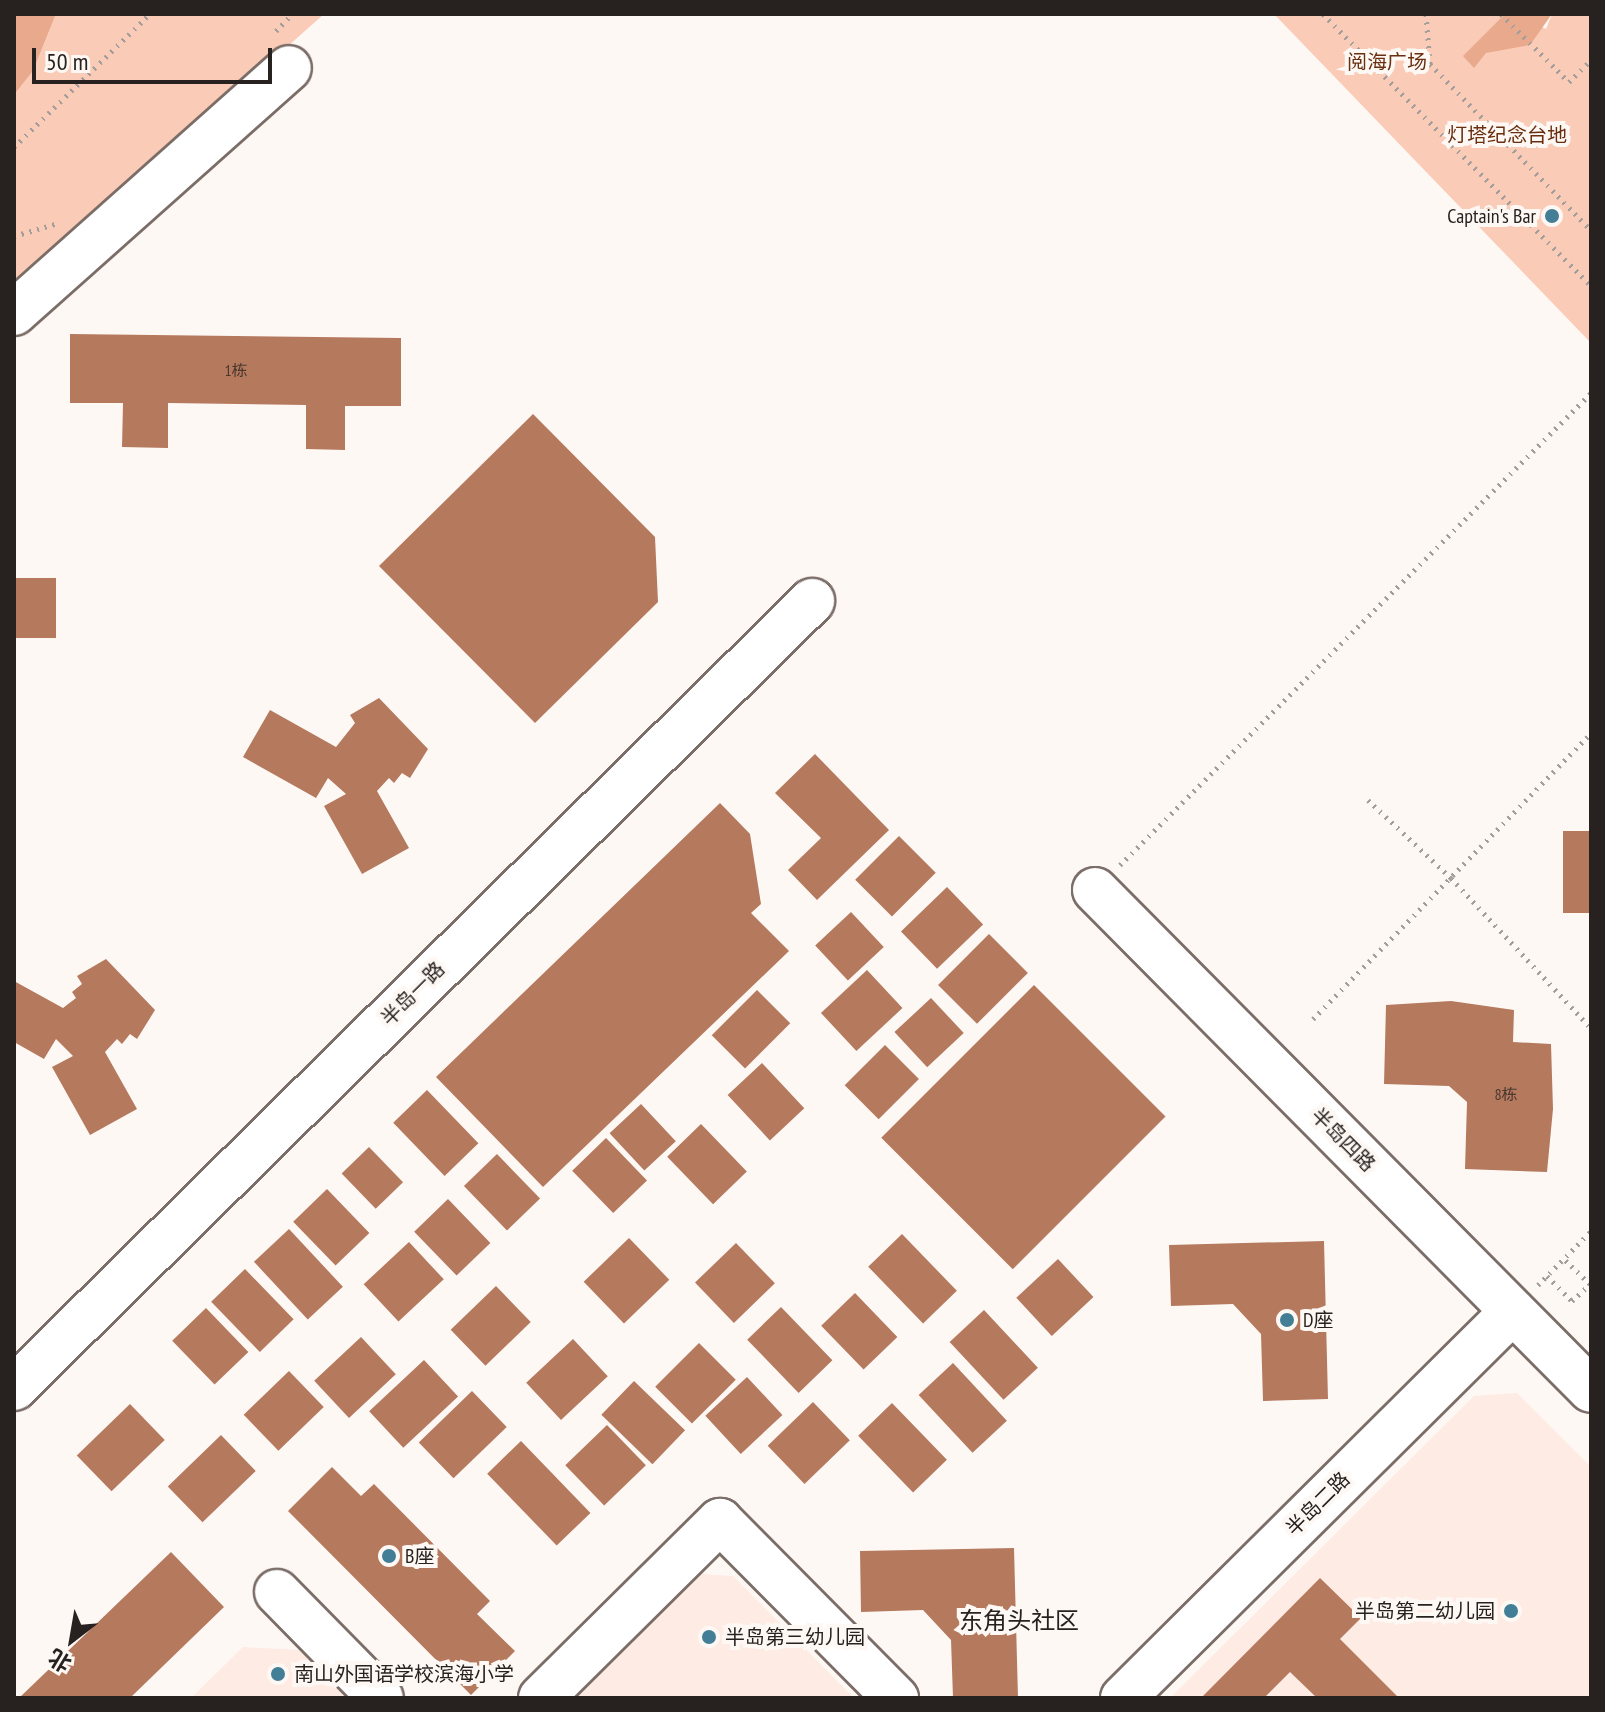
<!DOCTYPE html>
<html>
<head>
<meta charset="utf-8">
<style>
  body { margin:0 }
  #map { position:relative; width:1605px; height:1712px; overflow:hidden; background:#fef8f5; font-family:"PT Sans Narrow","Noto Sans SC",sans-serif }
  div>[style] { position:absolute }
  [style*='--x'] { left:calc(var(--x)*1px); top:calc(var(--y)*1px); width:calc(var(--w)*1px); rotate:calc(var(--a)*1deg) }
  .built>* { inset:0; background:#feebe3 }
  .green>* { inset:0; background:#facbb6 }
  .water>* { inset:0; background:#e9a98d }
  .building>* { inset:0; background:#b5795e; transform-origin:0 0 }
  .path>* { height:5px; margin-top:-2.5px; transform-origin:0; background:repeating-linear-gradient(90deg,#a39e9b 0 2px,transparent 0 8px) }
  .roads { filter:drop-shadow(2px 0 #7b6d67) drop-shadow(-2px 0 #7b6d67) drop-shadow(0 2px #7b6d67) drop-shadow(0 -2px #7b6d67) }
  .minor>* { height:44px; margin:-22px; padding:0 22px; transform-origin:22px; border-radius:22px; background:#fff }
  .dots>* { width:22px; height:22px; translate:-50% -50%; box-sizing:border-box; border:4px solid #fef8f5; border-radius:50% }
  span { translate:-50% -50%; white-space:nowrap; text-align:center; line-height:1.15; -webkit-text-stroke:8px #fef8f5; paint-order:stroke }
  .number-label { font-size:16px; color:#4a382f }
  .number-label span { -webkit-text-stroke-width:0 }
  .park-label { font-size:20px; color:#692f11 }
  .poi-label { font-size:20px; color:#27221f }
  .right { translate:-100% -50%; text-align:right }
  .left { translate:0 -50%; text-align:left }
  .street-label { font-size:20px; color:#27221f }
  .quarter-label { font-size:24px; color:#27221f }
  .frame { position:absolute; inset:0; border:16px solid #27221f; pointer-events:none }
  .north { position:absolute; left:32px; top:1600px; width:80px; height:80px; -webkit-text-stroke:6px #fef8f5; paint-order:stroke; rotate:211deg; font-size:22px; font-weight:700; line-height:32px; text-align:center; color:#27221f }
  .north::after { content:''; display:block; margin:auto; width:28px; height:36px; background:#27221f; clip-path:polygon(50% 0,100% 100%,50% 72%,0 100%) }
  .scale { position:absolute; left:32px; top:48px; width:240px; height:36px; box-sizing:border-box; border:4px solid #27221f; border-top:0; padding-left:10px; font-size:24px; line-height:28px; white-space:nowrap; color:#27221f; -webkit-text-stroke:6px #fef8f5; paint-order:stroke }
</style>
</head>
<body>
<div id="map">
  <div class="built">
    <i style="clip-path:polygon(1517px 1393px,1591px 1467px,1591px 1698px,1170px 1698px,1474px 1396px)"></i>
    <i style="clip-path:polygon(689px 1573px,733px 1576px,854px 1698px,563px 1698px)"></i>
    <i style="clip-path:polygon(243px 1647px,318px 1651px,363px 1698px,191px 1698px)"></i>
  </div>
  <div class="green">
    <i style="clip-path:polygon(56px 14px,324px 14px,14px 290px,14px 95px,33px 71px)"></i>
    <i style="clip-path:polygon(1274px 14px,1518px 14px,1546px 29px,1552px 14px,1591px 14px,1591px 343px)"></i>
  </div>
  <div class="water">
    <i style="clip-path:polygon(14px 14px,56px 14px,33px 71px,14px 95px)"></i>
    <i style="clip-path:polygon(1505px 14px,1552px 14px,1530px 45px,1486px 53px,1474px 68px,1463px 56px)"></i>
  </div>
  <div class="building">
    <i style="clip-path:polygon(70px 334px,401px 338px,401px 406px,345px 406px,345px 450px,306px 449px,306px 405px,168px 403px,168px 448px,122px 447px,123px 403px,70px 403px)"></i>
    <i style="clip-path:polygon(533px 414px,655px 537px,658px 602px,535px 723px,379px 566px)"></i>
    <i style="left:14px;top:578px;width:42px;height:60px"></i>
    <i style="clip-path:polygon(379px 698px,428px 749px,410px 778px,402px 773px,394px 783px,389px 778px,377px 791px,409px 848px,362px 874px,324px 806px,346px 794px,328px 778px,316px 798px,243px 757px,270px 710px,336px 747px,355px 723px,350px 715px)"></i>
    <i style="clip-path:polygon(815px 754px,889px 830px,817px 900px,788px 870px,821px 838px,775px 793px)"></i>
    <i style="clip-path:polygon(720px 803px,750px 834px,761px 904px,751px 913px,789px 951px,543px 1187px,436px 1077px)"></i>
    <i style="left:1591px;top:831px;width:82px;height:28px;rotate:90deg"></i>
    <i style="left:899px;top:836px;width:52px;height:62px;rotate:45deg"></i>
    <i style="left:947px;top:887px;width:52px;height:64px;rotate:46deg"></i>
    <i style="left:851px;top:912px;width:48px;height:49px;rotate:47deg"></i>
    <i style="left:989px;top:934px;width:55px;height:72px;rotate:45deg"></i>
    <i style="clip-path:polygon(106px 959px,155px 1010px,137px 1039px,130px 1034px,122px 1044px,117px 1039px,105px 1052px,137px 1109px,90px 1135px,52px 1067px,73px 1056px,56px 1039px,44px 1059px,14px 1042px,14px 981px,63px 1008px,76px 998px,72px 992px,82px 984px,77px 976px)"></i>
    <i style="left:867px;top:970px;width:52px;height:63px;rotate:47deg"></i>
    <i style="left:1034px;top:985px;width:186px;height:216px;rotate:45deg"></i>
    <i style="left:757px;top:990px;width:47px;height:64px;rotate:45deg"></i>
    <i style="left:931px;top:998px;width:48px;height:50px;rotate:47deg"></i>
    <i style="clip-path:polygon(1451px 1001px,1514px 1010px,1513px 1042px,1551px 1044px,1553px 1109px,1547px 1172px,1465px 1169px,1467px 1102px,1449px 1086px,1384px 1084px,1386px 1005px)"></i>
    <i style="left:885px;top:1045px;width:48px;height:57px;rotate:45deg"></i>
    <i style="left:762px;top:1063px;width:62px;height:47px;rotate:47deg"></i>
    <i style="left:427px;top:1090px;width:74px;height:47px;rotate:46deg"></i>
    <i style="left:641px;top:1104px;width:51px;height:43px;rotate:47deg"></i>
    <i style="left:701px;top:1124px;width:66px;height:47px;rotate:46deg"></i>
    <i style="left:606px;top:1138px;width:59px;height:47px;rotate:46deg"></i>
    <i style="left:369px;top:1147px;width:49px;height:38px;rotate:46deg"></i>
    <i style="left:497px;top:1154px;width:62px;height:46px;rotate:46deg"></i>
    <i style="left:327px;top:1189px;width:61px;height:47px;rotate:46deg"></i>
    <i style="left:448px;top:1199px;width:61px;height:47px;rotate:46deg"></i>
    <i style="left:289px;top:1229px;width:79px;height:48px;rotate:47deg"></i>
    <i style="left:902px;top:1234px;width:79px;height:47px;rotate:46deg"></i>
    <i style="left:629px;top:1238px;width:58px;height:63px;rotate:46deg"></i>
    <i style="clip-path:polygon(1324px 1241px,1328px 1399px,1263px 1401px,1261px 1334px,1233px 1304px,1171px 1306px,1169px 1245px)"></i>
    <i style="left:409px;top:1242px;width:51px;height:62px;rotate:47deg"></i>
    <i style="left:736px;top:1243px;width:56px;height:57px;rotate:46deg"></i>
    <i style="left:1058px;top:1259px;width:52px;height:57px;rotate:47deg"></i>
    <i style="left:245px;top:1269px;width:70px;height:47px;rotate:46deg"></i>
    <i style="left:496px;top:1286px;width:50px;height:63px;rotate:46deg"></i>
    <i style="left:855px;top:1293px;width:61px;height:47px;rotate:46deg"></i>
    <i style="left:781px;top:1307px;width:74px;height:47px;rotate:46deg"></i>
    <i style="left:206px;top:1308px;width:61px;height:47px;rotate:46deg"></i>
    <i style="left:984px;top:1310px;width:79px;height:47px;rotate:47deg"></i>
    <i style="left:361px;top:1337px;width:51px;height:64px;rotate:47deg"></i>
    <i style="left:573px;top:1339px;width:51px;height:64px;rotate:47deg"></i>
    <i style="left:699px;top:1343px;width:52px;height:62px;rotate:45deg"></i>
    <i style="left:424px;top:1360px;width:50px;height:75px;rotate:47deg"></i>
    <i style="left:953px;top:1363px;width:79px;height:47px;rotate:47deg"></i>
    <i style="left:289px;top:1371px;width:50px;height:63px;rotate:46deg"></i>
    <i style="left:747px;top:1377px;width:52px;height:57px;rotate:47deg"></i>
    <i style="left:634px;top:1381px;width:71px;height:47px;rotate:44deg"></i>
    <i style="left:472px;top:1391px;width:50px;height:74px;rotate:46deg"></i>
    <i style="left:813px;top:1402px;width:53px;height:63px;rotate:46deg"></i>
    <i style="left:892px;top:1403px;width:79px;height:47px;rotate:46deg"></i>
    <i style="left:130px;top:1404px;width:50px;height:74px;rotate:46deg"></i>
    <i style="left:607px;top:1425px;width:56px;height:58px;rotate:46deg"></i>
    <i style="left:221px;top:1435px;width:50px;height:74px;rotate:46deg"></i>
    <i style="left:521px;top:1441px;width:100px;height:47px;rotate:46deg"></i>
    <i style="clip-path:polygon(332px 1467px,361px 1496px,374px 1484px,490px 1601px,477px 1614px,515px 1651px,471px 1695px,288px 1511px)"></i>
    <i style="clip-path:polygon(1014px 1548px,1018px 1698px,953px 1698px,951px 1640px,923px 1610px,861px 1612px,860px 1551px)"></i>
    <i style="clip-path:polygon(171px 1552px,224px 1607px,130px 1698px,19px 1698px)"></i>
    <i style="clip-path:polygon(1320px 1578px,1361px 1618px,1340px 1639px,1399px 1698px,1317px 1698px,1290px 1672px,1264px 1698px,1201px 1698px)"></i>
  </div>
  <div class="path">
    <i style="--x:1323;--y:14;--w:382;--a:45.4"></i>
    <i style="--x:1426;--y:14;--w:50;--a:85.4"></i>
    <i style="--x:1430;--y:64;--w:231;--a:45.9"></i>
    <i style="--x:1501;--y:14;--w:96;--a:45"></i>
    <i style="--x:1569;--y:82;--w:31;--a:-45"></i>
    <i style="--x:276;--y:31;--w:23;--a:-47"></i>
    <i style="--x:14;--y:147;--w:190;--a:-44.4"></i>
    <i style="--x:14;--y:236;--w:43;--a:-16.3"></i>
    <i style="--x:1368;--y:800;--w:114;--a:43.2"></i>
    <i style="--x:1451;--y:878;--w:205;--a:47"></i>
    <i style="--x:1120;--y:865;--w:667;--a:-45.06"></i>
    <i style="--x:1313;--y:1019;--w:399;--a:-45.8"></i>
    <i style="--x:1547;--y:1276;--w:35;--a:45"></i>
    <i style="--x:1572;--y:1301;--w:25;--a:-43"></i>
    <i style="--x:1590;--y:1284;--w:36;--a:-136"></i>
    <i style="--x:1538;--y:1285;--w:76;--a:-45.5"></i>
  </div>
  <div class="roads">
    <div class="minor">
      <i style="--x:14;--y:313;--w:368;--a:-41.7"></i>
      <i style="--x:1095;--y:890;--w:704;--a:45.23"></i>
      <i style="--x:14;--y:1388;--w:1121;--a:-44.6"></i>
      <i style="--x:277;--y:1592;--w:148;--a:45.5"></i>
      <i style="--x:541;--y:1698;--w:252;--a:-44.7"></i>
      <i style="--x:720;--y:1521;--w:250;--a:45.2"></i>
      <i style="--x:1123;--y:1698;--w:549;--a:-44.78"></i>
    </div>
  </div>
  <div class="dots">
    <i style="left:1552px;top:216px;background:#427e95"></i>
    <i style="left:1287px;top:1320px;background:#427e95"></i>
    <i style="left:389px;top:1556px;background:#427e95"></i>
    <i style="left:1511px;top:1611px;background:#427e95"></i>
    <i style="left:709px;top:1637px;background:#427e95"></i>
    <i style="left:278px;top:1674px;background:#427e95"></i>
  </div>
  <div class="number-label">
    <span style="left:236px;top:370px">1栋</span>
    <span style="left:1506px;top:1094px">8栋</span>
  </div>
  <div class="park-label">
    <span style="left:1387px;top:62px">阅海广场</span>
    <span style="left:1507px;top:135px">灯塔纪念台地</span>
  </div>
  <div class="poi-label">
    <span class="right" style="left:1536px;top:216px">Captain's Bar</span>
    <span class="left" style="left:1303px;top:1320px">D座</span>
    <span class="left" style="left:405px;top:1556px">B座</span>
    <span class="right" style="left:1495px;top:1611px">半岛第二幼儿园</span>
    <span class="left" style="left:725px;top:1637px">半岛第三幼儿园</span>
    <span class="left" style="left:294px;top:1674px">南山外国语学校滨海小学</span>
  </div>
  <div class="street-label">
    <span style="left:413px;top:994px;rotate:-45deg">半岛一路</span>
    <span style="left:1343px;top:1140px;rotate:45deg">半岛四路</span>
    <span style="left:1318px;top:1504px;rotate:-45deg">半岛二路</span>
  </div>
  <div class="quarter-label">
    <span style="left:1019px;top:1621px">东角头社区</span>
  </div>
  <div class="frame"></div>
  <div class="north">北</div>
  <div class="scale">50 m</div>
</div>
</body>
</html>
